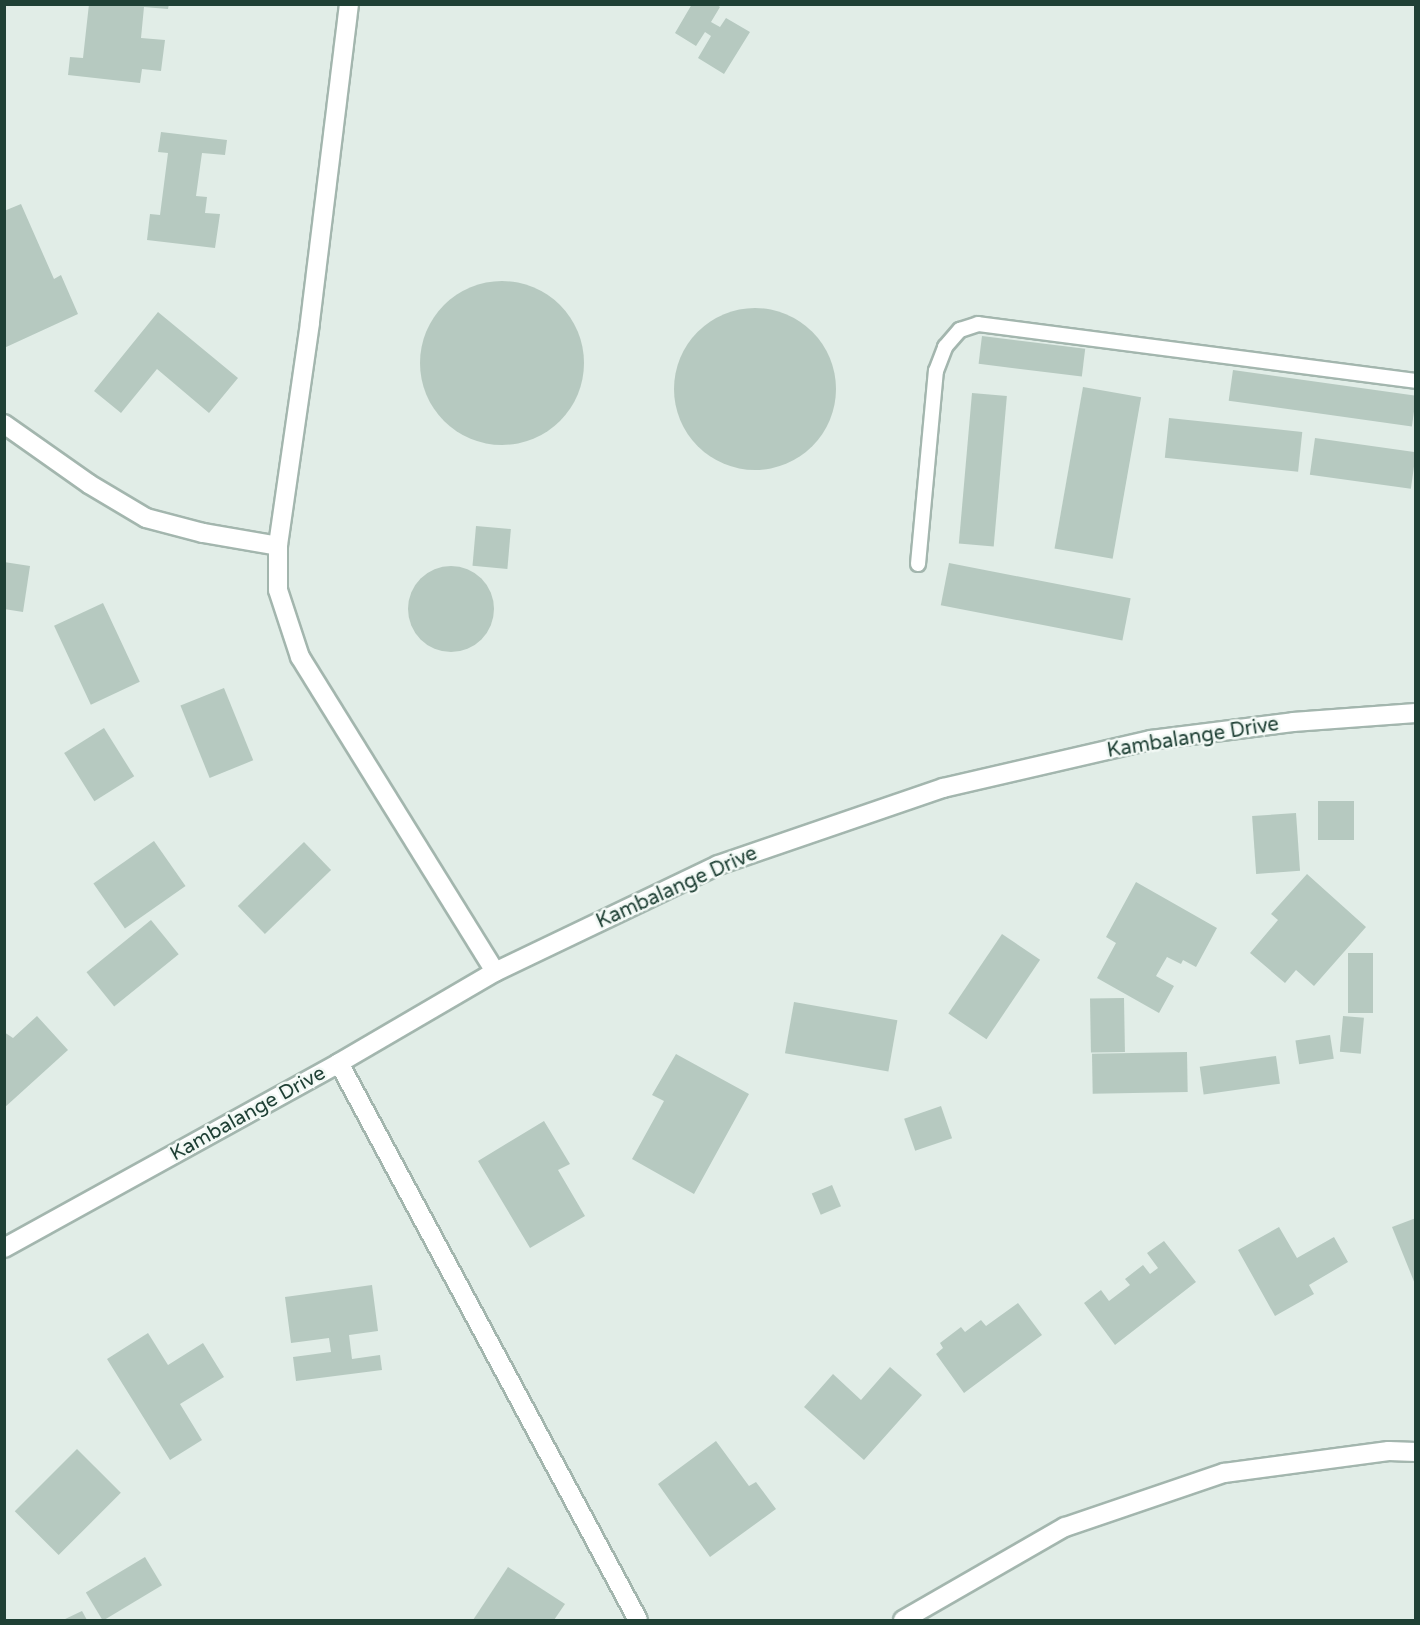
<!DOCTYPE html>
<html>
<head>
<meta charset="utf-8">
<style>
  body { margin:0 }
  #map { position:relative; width:1420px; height:1625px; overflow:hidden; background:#e1ede7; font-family:"Varela Round",sans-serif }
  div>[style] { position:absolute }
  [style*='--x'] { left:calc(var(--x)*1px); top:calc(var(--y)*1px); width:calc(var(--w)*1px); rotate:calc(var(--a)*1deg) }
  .building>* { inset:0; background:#b6c9c0; transform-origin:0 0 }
  .round { border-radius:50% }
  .roads { filter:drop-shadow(2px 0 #a3b6ae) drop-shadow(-2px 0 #a3b6ae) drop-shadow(0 2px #a3b6ae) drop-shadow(0 -2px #a3b6ae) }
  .lane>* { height:14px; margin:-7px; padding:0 7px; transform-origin:7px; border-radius:7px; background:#fff }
  .street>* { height:18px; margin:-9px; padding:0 9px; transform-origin:9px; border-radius:9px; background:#fff }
  .secondary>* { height:18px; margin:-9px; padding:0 9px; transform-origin:9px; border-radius:9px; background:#fff }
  span { translate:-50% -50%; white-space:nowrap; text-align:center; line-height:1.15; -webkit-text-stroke:5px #f2f9f5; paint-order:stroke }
  .street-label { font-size:20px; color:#1f4035 }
  .frame { position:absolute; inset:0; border:6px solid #1f4035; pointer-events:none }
</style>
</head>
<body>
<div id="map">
  <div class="building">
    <i style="clip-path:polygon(89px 4px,169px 4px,168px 9px,144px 7px,141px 38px,165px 40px,161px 71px,142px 69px,140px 83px,68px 75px,70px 57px,83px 58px)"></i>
    <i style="clip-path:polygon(692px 4px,716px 4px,720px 7px,711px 22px,720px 27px,726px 18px,750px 32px,724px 74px,698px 58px,711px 36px,705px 32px,696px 46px,675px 33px)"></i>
    <i style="clip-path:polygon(161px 132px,227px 140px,225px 155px,202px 153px,196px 196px,207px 197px,205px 213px,220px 214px,215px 248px,147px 240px,150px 214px,160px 215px,168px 153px,158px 152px)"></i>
    <i style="clip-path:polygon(21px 204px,54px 279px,61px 275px,78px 314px,4px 348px,4px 211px)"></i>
    <i class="round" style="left:420px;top:281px;width:164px;height:164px"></i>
    <i class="round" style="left:674px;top:308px;width:162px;height:162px"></i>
    <i style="clip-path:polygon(158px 312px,238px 378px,209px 413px,157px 369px,121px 413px,94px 391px)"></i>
    <i style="left:982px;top:336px;width:104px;height:28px;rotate:7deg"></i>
    <i style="left:1233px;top:370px;width:185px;height:31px;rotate:8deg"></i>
    <i style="left:1083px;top:387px;width:59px;height:164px;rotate:10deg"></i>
    <i style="left:972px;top:393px;width:35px;height:151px;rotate:5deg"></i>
    <i style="left:1169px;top:418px;width:134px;height:40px;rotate:6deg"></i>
    <i style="left:1315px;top:438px;width:102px;height:37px;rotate:8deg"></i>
    <i style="left:476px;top:526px;width:35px;height:40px;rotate:5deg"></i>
    <i style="clip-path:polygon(4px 562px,30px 566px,23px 612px,4px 609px)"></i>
    <i style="left:949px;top:563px;width:185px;height:43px;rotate:11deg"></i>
    <i class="round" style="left:408px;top:566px;width:86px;height:86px"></i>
    <i style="left:103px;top:603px;width:87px;height:54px;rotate:65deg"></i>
    <i style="left:224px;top:688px;width:78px;height:47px;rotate:68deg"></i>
    <i style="left:104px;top:728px;width:57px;height:47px;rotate:58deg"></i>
    <i style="left:1318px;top:801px;width:36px;height:39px"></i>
    <i style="left:1296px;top:813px;width:58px;height:44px;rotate:86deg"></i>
    <i style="left:154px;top:841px;width:55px;height:74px;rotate:55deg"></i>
    <i style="left:304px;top:842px;width:39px;height:92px;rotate:46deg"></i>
    <i style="clip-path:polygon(1307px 874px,1366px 927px,1314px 986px,1296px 970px,1285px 983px,1250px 953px,1278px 920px,1271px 914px)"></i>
    <i style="clip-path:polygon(1136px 882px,1217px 928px,1196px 967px,1183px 960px,1181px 964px,1167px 957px,1156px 976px,1174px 986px,1159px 1013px,1097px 978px,1116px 943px,1106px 937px)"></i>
    <i style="left:151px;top:920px;width:44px;height:83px;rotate:51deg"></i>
    <i style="left:1002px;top:934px;width:46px;height:96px;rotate:34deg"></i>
    <i style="left:1348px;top:953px;width:25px;height:60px"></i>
    <i style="left:1124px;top:998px;width:54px;height:34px;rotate:89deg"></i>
    <i style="left:794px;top:1002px;width:105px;height:52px;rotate:10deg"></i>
    <i style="clip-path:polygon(37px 1016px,68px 1050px,4px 1108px,4px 1032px,13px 1038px)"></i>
    <i style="left:1343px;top:1016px;width:21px;height:36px;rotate:5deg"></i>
    <i style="left:1330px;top:1035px;width:24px;height:35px;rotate:81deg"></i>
    <i style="left:1187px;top:1052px;width:40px;height:95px;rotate:89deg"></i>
    <i style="clip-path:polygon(676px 1054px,749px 1094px,694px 1194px,632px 1159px,664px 1101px,652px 1095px)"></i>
    <i style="left:1276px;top:1056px;width:28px;height:77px;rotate:82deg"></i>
    <i style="left:941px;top:1106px;width:34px;height:39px;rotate:71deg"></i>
    <i style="clip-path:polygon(544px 1121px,570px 1164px,558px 1170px,585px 1216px,530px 1248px,478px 1161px)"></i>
    <i style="left:832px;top:1185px;width:23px;height:22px;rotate:67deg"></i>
    <i style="clip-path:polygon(1416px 1218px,1416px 1284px,1415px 1284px,1392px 1227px)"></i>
    <i style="clip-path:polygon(1279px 1227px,1297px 1258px,1334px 1237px,1348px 1262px,1309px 1285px,1314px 1294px,1275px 1316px,1238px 1250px)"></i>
    <i style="clip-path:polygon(1164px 1241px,1196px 1282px,1115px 1345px,1084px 1303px,1101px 1290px,1109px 1301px,1130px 1285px,1125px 1279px,1143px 1265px,1150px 1274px,1158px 1268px,1147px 1253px)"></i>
    <i style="clip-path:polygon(372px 1285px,378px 1331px,349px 1335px,352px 1359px,380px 1355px,382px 1370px,296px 1381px,293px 1357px,331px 1352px,329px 1338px,291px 1343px,285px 1297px)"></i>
    <i style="clip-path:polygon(1018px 1303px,1042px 1335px,964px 1393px,936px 1354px,943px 1348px,940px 1343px,961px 1327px,965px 1332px,981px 1320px,986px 1326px)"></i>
    <i style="clip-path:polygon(148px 1333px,168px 1365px,203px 1343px,224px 1377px,180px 1404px,202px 1440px,170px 1460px,107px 1359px)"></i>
    <i style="clip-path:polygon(890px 1367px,922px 1395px,864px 1460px,804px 1407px,833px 1374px,861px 1400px)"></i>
    <i style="clip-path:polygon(716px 1441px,749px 1486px,756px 1482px,776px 1509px,710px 1557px,658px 1484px)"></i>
    <i style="left:77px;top:1449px;width:62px;height:88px;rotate:45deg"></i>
    <i style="left:145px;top:1557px;width:33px;height:69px;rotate:59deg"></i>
    <i style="clip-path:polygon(508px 1567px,565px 1604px,554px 1620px,473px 1620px)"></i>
    <i style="clip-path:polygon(82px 1611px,87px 1620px,63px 1620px)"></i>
  </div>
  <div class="roads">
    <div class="lane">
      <i style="--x:918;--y:564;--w:194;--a:-84.7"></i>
      <i style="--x:936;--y:371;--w:26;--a:-69"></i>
      <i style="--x:945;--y:347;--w:23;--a:-49"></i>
      <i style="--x:960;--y:330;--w:19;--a:-18"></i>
      <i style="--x:978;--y:324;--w:442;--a:7.4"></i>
    </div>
    <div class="street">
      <i style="--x:349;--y:4;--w:321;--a:97"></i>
      <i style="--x:310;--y:323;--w:225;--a:98.2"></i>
      <i style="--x:278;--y:546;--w:44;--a:90"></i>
      <i style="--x:278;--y:590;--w:71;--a:71.8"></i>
      <i style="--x:300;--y:657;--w:370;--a:58.2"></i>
      <i style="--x:4;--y:424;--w:104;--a:35.2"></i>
      <i style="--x:89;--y:484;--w:66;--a:30.8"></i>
      <i style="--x:146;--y:518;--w:59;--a:14.7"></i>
      <i style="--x:203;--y:533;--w:76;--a:9.8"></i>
      <i style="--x:339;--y:1063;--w:632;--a:61.77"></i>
      <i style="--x:903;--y:1620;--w:187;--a:-29.9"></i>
      <i style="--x:1065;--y:1527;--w:168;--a:-18.8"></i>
      <i style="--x:1224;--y:1473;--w:166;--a:-7.6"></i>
      <i style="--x:1389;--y:1451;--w:27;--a:2"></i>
    </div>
    <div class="secondary">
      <i style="--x:4;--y:1248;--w:383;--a:-28.9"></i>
      <i style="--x:339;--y:1063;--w:181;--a:-30.3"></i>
      <i style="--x:495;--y:972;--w:247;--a:-25.6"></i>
      <i style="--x:718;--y:865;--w:238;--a:-18.9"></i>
      <i style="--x:943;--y:788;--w:213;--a:-13"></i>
      <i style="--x:1151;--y:740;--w:143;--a:-7.2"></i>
      <i style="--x:1293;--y:722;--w:123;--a:-4.2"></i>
    </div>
  </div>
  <div class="street-label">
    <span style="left:1193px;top:738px;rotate:-9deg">Kambalange Drive</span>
    <span style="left:677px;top:888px;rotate:-24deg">Kambalange Drive</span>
    <span style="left:248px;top:1114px;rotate:-29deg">Kambalange Drive</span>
  </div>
  <div class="frame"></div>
</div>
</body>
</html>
